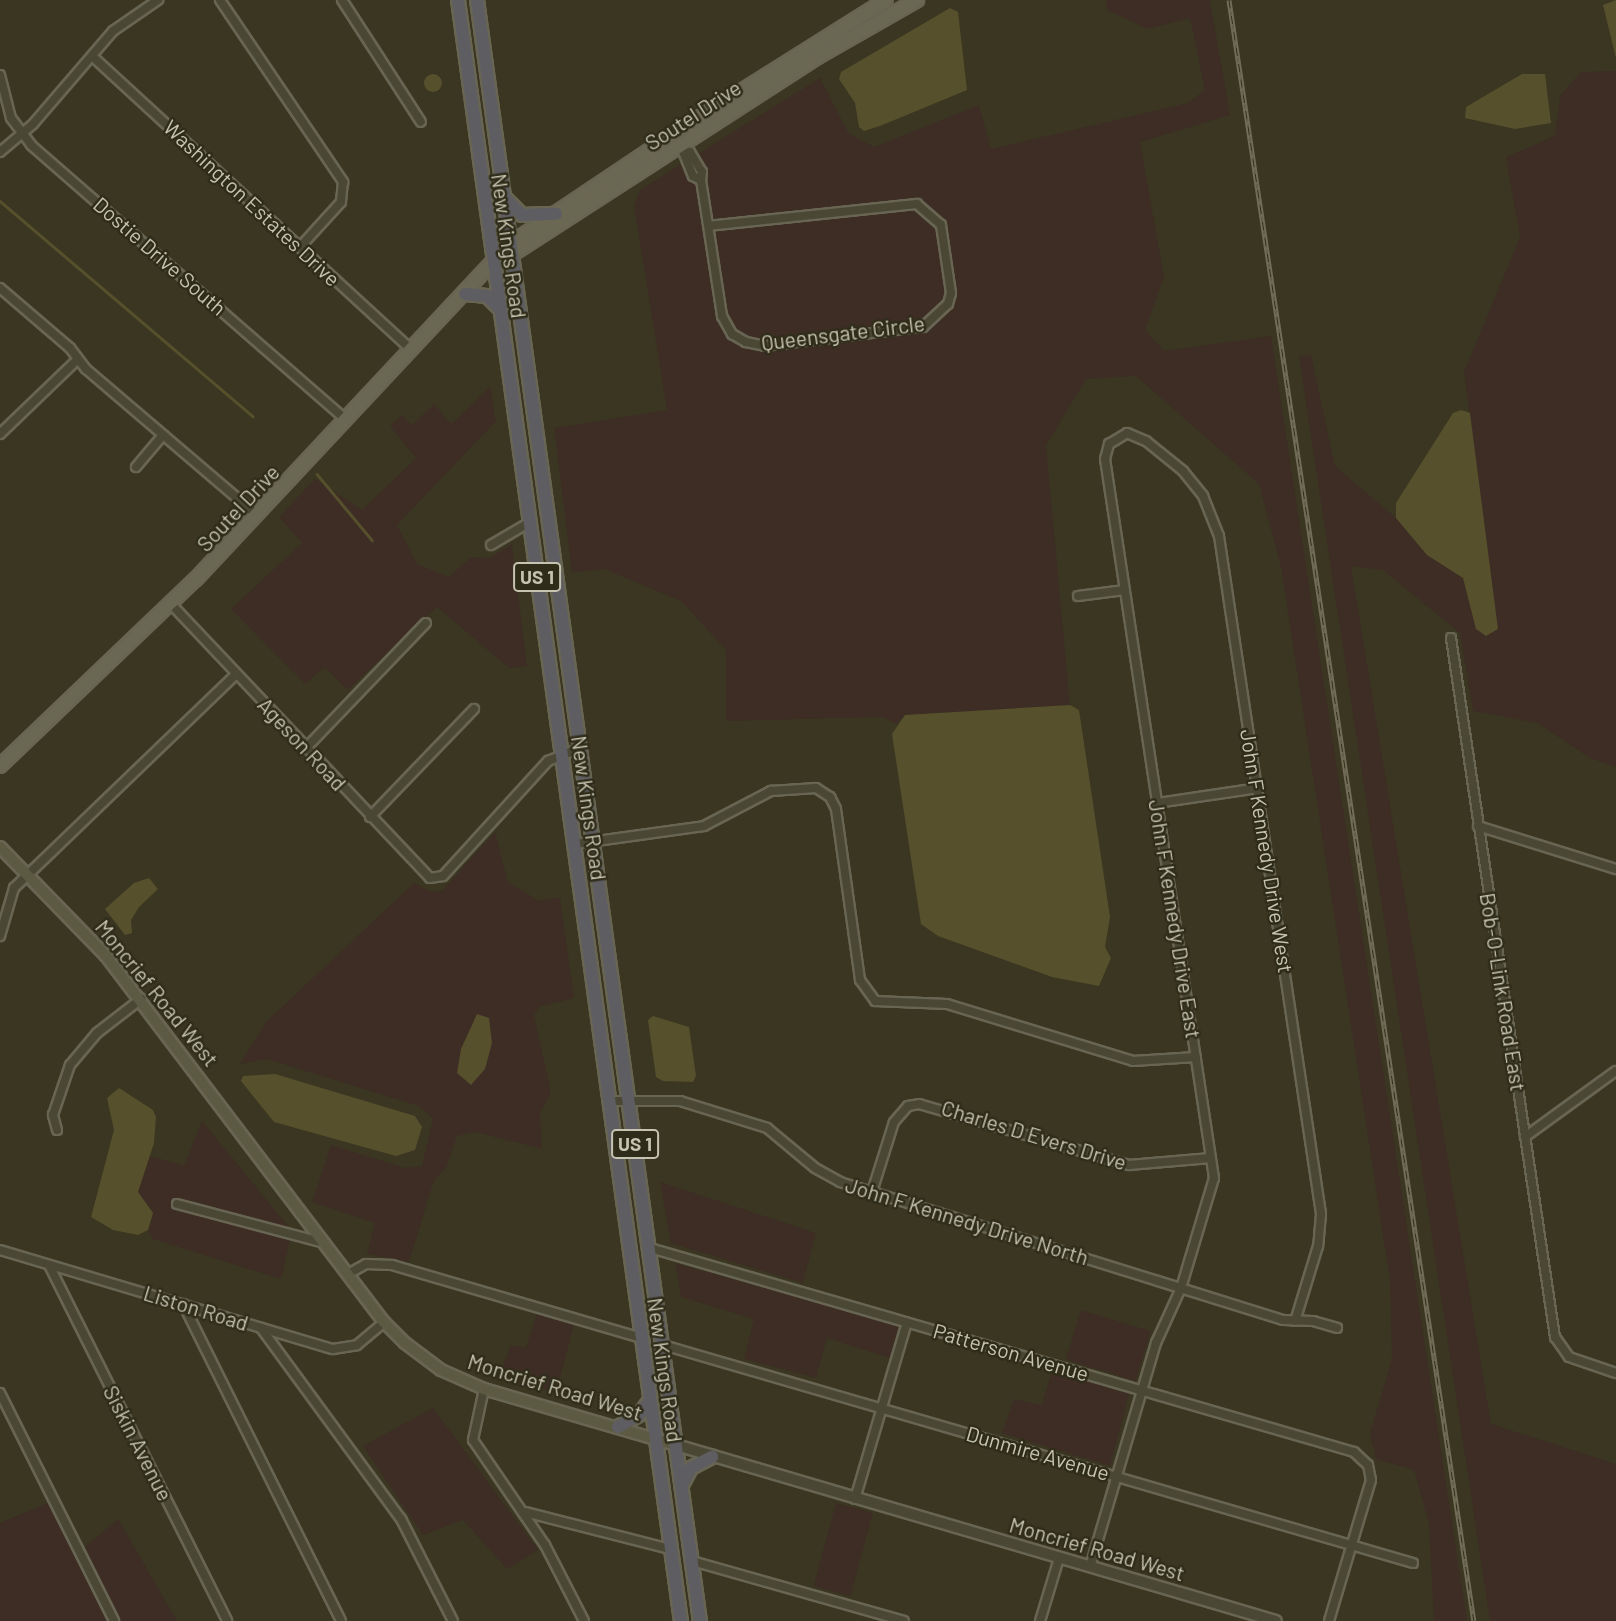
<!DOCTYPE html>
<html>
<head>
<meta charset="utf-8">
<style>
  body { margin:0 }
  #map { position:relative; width:1616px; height:1621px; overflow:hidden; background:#3a3621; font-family:Barlow,sans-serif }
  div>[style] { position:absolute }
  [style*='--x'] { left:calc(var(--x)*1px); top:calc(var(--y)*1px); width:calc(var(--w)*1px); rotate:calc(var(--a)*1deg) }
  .green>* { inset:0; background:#3d2d25; transform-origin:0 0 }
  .water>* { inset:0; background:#57502c }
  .round { border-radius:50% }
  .stream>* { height:2.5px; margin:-1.25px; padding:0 1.25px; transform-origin:1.25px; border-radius:1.25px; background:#57502c }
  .roads { filter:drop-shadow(2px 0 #686553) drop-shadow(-2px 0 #686553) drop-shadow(0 2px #686553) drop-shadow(0 -2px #686553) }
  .minor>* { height:8px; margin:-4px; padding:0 4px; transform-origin:4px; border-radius:4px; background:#4a4735 }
  .tertiary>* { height:10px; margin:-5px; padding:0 5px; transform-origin:5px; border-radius:5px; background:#4a4735 }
  .secondary>* { height:10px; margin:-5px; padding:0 5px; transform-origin:5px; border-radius:5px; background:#5d5a43 }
  .primary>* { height:12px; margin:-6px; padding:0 6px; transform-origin:6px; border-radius:6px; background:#6a6753 }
  .trunk>* { height:12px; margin:-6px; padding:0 6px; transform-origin:6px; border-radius:6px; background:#5e5e62 }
  .rail>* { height:5px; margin-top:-2.5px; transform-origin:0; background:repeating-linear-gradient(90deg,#2f2c1a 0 8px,#716d57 0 16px); box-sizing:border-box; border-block:2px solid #716d57 }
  span { translate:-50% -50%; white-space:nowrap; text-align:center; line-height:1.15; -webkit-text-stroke:5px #2f2c1a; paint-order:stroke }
  .shield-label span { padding:2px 5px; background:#2f2c1a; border:2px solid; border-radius:5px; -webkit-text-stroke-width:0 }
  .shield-label { font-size:19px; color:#c6c4b0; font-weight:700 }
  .street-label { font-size:21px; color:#c6c4b0 }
</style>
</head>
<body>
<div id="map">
  <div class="green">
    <i style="clip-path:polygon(1106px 0,1210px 0,1230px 115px,1140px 142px,1164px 277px,1145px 330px,1164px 351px,1271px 336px,1467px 1621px,1434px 1621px,1429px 1524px,1414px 1470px,1376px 1459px,1370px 1434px,1392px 1358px,1390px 1281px,1281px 567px,1259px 484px,1136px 376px,1086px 379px,1046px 445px,1070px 705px,905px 715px,896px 724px,883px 717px,726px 721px,726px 650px,681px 601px,604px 569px,572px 573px,554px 428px,667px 410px,634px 206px,640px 190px,820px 78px,849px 134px,874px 147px,979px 105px,991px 149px,1188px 103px,1205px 90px,1190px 18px,1148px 29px,1107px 10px)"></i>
    <i style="clip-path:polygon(1616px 71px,1616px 767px,1590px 758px,1537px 723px,1473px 711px,1460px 633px,1383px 570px,1351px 566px,1491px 1424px,1616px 1464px,1616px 1621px,1490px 1621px,1299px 357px,1311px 355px,1335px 466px,1396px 518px,1427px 555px,1463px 578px,1476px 629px,1498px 630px,1464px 372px,1520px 237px,1506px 157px,1555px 136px,1560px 96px,1581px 72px)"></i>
    <i style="clip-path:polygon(490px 387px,496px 421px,397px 525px,417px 564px,449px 577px,471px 557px,490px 558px,512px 544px,527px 666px,509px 668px,437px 607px,347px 690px,325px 667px,305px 684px,231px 609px,302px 543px,279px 517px,315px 479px,362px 510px,416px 458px,390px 426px,402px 415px,411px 426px,434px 404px,451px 424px)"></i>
    <i style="clip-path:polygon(495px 832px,508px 882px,539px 901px,560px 897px,574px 998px,539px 1007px,534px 1015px,551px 1092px,540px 1113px,542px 1149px,475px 1132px,457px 1136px,446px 1168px,434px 1180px,409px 1262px,367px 1254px,375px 1223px,312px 1202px,331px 1145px,405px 1168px,422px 1166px,433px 1119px,419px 1106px,267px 1059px,240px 1064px,266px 1022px,414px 883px,431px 892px,442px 891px)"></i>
    <i style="clip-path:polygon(202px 1121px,292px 1231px,281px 1279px,153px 1239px,148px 1230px,153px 1213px,138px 1192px,150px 1156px,184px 1166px)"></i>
    <i style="clip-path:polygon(660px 1182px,816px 1233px,803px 1283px,671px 1243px)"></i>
    <i style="clip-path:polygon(675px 1263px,899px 1326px,890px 1358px,827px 1338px,816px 1378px,744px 1359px,754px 1319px,681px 1297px)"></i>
    <i style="left:1081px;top:1310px;width:73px;height:52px;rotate:17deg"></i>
    <i style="clip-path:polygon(537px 1313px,574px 1324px,556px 1393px,499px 1377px,511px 1345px,526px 1348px)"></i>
    <i style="clip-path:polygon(1052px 1370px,1129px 1394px,1110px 1466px,1002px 1433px,1014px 1399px,1042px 1405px)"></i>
    <i style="clip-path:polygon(433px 1408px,538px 1550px,507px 1569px,463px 1520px,423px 1535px,363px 1446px)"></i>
    <i style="clip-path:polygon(50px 1502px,107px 1621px,0 1621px,0 1523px)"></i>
    <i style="left:836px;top:1503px;width:38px;height:86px;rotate:15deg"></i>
    <i style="clip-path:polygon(118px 1519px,177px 1621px,121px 1621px,84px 1548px)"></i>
  </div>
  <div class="water">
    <i style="clip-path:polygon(1616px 0,1616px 58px,1603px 5px)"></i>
    <i style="clip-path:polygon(950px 8px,958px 12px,967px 90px,880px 126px,864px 131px,859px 127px,855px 103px,839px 79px,841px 72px)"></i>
    <i style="clip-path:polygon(1522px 74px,1545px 74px,1551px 123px,1515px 129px,1465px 118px,1466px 107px)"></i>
    <i class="round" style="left:424px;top:74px;width:18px;height:18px"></i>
    <i style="clip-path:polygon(1461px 410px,1470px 413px,1498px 629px,1486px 636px,1476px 629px,1463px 578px,1427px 555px,1396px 518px,1396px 503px,1453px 413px)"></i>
    <i style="clip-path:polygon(1070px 705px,1079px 710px,1110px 917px,1105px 947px,1111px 958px,1099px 986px,1052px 977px,938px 936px,921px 924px,892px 734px,905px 715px)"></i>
    <i style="clip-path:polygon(149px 878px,158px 889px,139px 907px,131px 920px,132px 933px,125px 935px,105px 909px,134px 883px)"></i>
    <i style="clip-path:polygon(477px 1014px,489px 1018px,492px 1043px,485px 1069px,471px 1085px,457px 1073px,461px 1049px)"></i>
    <i style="clip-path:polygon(653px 1016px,689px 1027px,696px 1076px,693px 1082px,663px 1081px,656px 1077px,648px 1020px)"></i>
    <i style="clip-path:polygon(275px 1074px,415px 1116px,422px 1127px,415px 1150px,396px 1156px,274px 1122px,241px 1081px,243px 1076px)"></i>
    <i style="clip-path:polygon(119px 1088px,153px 1110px,156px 1117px,154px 1143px,138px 1192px,153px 1213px,148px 1230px,138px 1235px,113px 1230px,91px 1217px,114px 1130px,107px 1098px)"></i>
  </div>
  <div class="stream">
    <i style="--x:0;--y:201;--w:332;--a:40.4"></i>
    <i style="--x:317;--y:474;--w:86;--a:50.2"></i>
  </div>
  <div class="roads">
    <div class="minor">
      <i style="--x:220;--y:0;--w:220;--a:55.9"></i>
      <i style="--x:343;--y:182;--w:20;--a:96"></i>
      <i style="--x:341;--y:202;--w:61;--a:132.3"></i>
      <i style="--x:342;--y:0;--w:145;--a:57.1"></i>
      <i style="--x:92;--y:56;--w:435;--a:42.6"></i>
      <i style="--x:0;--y:75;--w:44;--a:75.7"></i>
      <i style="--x:11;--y:118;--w:34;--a:53"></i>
      <i style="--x:31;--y:145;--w:418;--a:41.1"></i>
      <i style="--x:682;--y:149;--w:29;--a:68"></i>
      <i style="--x:693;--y:176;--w:9;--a:27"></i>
      <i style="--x:684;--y:151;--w:6;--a:9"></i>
      <i style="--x:690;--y:152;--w:23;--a:59"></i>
      <i style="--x:702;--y:172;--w:8;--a:97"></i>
      <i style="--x:701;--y:180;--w:138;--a:81.2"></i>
      <i style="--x:722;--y:316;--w:21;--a:61"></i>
      <i style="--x:732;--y:334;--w:16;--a:30"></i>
      <i style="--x:746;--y:342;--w:19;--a:12"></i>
      <i style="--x:765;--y:346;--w:159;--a:-6.9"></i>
      <i style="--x:923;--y:327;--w:34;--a:-43"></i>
      <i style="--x:948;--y:304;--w:11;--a:-75"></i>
      <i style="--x:951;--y:293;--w:69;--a:-98.4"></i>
      <i style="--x:941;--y:225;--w:32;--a:-139"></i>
      <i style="--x:917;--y:204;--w:209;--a:174"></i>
      <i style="--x:0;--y:152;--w:43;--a:-40.3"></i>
      <i style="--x:33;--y:124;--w:123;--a:-49.3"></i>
      <i style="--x:113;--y:31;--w:55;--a:-34.6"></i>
      <i style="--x:0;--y:288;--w:92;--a:40.6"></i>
      <i style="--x:70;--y:348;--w:26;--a:53"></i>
      <i style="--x:86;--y:369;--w:225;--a:40.5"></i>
      <i style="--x:0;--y:434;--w:108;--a:-43.9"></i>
      <i style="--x:136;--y:467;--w:42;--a:-49.8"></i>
      <i style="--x:491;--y:545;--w:45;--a:-30.5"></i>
      <i style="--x:1078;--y:596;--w:47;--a:-7.3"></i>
      <i style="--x:171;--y:604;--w:377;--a:46.6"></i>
      <i style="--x:430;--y:878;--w:13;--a:-9"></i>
      <i style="--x:443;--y:876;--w:156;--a:-47.6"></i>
      <i style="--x:548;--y:761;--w:35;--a:-22"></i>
      <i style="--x:1451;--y:638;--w:707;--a:81.54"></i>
      <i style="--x:1555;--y:1337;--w:24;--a:55"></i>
      <i style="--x:1569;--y:1357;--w:50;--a:18.8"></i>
      <i style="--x:306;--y:748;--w:173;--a:-46.2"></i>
      <i style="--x:1157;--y:803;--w:102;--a:-8.4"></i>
      <i style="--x:370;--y:817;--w:150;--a:-46.1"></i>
      <i style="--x:1478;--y:826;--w:145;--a:17.3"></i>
      <i style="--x:575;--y:844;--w:130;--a:-7.9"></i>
      <i style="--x:704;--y:826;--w:76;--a:-27.6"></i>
      <i style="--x:771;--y:791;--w:45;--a:-3.8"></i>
      <i style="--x:816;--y:788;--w:17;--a:33"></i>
      <i style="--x:830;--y:797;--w:13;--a:63"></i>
      <i style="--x:836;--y:809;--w:173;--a:82"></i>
      <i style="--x:860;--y:980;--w:26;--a:54"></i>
      <i style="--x:875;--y:1001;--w:72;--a:2.4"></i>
      <i style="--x:947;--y:1004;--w:195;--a:17"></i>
      <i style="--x:1133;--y:1061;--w:63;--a:-3.6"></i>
      <i style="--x:0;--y:936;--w:50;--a:-73.7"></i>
      <i style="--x:14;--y:888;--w:308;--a:-43.9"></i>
      <i style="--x:610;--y:1101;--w:70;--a:0"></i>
      <i style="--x:680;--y:1101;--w:91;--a:17.2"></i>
      <i style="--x:767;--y:1128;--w:62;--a:39.8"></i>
      <i style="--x:815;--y:1168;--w:29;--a:29"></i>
      <i style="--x:840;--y:1182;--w:464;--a:17.3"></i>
      <i style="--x:1283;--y:1320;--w:30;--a:2"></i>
      <i style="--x:1313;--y:1321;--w:25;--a:16"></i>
      <i style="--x:57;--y:1130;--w:16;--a:-105"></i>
      <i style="--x:53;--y:1115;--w:53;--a:-71.2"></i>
      <i style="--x:70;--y:1065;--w:42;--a:-49.8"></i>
      <i style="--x:97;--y:1033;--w:56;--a:-37.7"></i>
      <i style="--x:1525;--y:1137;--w:112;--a:-36"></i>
      <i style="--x:872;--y:1192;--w:73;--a:-72.6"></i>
      <i style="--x:894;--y:1122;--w:21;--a:-49"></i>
      <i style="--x:908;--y:1106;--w:11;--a:-10"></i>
      <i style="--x:919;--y:1104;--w:219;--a:16.2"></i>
      <i style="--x:1129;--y:1165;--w:82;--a:-4.9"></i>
      <i style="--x:177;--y:1204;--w:153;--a:14.8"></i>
      <i style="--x:650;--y:1248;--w:733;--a:16.16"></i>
      <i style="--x:1354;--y:1452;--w:19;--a:43"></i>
      <i style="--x:1368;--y:1465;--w:15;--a:79"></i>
      <i style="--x:1371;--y:1480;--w:147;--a:106.6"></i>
      <i style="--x:0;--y:1250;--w:347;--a:16.6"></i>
      <i style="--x:333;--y:1349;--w:24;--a:-9"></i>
      <i style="--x:357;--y:1345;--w:35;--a:-40"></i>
      <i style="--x:49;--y:1265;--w:398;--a:63.4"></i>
      <i style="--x:348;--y:1274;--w:21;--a:-29"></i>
      <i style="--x:366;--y:1264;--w:26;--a:2"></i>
      <i style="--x:392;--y:1265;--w:259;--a:16.3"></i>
      <i style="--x:183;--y:1304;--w:354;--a:63.5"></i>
      <i style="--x:261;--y:1328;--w:237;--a:53.8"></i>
      <i style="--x:401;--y:1519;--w:114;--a:63"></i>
      <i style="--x:663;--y:1345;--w:781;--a:16.21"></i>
      <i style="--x:484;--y:1389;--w:52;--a:102.2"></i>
      <i style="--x:473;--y:1440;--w:127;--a:55.6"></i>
      <i style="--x:545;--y:1545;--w:85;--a:62.8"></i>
      <i style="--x:0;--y:1393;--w:255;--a:63.4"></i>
      <i style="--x:855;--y:1499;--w:184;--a:-73.6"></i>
      <i style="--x:525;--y:1512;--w:150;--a:14.3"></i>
      <i style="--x:692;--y:1561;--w:220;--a:15.8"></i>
      <i style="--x:1090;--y:1567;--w:234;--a:-73.6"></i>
      <i style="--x:1156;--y:1343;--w:60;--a:-65.6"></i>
      <i style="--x:1181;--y:1288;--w:115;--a:-73.3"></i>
      <i style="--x:1214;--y:1178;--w:727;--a:-98.62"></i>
      <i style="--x:1105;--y:459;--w:16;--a:-75"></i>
      <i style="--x:1109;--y:444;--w:21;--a:-31"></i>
      <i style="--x:1127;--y:433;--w:21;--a:23"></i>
      <i style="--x:1146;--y:441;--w:48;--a:39"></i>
      <i style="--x:1183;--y:471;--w:32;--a:51"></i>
      <i style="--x:1203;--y:496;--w:43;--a:68.2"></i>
      <i style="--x:1219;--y:536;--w:686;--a:81.44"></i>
      <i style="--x:1321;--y:1214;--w:32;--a:95"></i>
      <i style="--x:1318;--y:1246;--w:78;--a:107"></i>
      <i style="--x:1040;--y:1621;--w:66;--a:-73.2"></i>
    </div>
    <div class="tertiary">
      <i style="--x:676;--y:1445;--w:625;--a:16.35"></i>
    </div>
    <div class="secondary">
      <i style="--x:0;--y:847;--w:152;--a:45.8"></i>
      <i style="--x:106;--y:956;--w:460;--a:52.8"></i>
      <i style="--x:384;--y:1322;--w:30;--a:45"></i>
      <i style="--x:405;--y:1343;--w:45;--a:36.9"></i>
      <i style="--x:441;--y:1370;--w:47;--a:23.8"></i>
      <i style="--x:484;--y:1389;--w:200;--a:16.3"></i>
    </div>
    <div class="primary">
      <i style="--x:505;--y:259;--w:374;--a:-32.9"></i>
      <i style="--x:819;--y:56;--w:113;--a:-29.7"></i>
      <i style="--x:0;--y:766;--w:271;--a:-43.7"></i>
      <i style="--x:196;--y:579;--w:459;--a:-46.9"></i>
      <i style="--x:510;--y:244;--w:199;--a:-33.9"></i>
      <i style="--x:675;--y:133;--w:249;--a:-32.2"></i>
    </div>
    <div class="trunk">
      <i style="--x:458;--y:0;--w:1636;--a:82.17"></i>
      <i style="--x:477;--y:0;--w:1636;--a:82.17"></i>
      <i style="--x:505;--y:198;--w:24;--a:45"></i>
      <i style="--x:522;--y:215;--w:34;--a:-2"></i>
      <i style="--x:465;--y:294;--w:22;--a:5"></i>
      <i style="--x:487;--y:296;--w:16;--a:45"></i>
      <i style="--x:618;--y:1427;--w:24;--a:-30"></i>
      <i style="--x:639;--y:1415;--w:17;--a:-54"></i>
      <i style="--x:682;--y:1485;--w:19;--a:-62"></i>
      <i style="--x:691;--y:1468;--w:24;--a:-28"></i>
    </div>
  </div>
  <div class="rail">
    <i style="--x:1229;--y:0;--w:1639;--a:81.41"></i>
  </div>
  <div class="shield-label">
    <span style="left:537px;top:577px">US 1</span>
    <span style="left:635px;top:1144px">US 1</span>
  </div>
  <div class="street-label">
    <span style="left:693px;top:115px;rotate:-33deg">Soutel Drive</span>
    <span style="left:252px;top:203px;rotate:43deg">Washington Estates Drive</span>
    <span style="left:509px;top:246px;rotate:82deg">New Kings Road</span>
    <span style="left:160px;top:256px;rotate:41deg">Dostie Drive South</span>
    <span style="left:843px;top:333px;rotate:-7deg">Queensgate Circle</span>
    <span style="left:238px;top:508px;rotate:-47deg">Soutel Drive</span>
    <span style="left:302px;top:744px;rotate:47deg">Ageson Road</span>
    <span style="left:589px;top:808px;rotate:82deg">New Kings Road</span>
    <span style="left:1267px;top:851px;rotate:81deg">John F Kennedy Drive West</span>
    <span style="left:1175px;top:919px;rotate:81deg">John F Kennedy Drive East</span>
    <span style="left:1503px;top:992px;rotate:81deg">Bob-O-Link Road East</span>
    <span style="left:157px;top:993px;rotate:51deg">Moncrief Road West</span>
    <span style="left:1034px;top:1135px;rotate:17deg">Charles D Evers Drive</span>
    <span style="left:967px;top:1221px;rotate:17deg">John F Kennedy Drive North</span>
    <span style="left:196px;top:1308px;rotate:17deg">Liston Road</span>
    <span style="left:1011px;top:1352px;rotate:16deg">Patterson Avenue</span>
    <span style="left:665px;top:1370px;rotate:82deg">New Kings Road</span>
    <span style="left:555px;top:1387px;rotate:17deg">Moncrief Road West</span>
    <span style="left:138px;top:1443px;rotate:63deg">Siskin Avenue</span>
    <span style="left:1038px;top:1453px;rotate:16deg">Dunmire Avenue</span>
    <span style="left:1097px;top:1549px;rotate:16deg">Moncrief Road West</span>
  </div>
</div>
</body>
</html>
